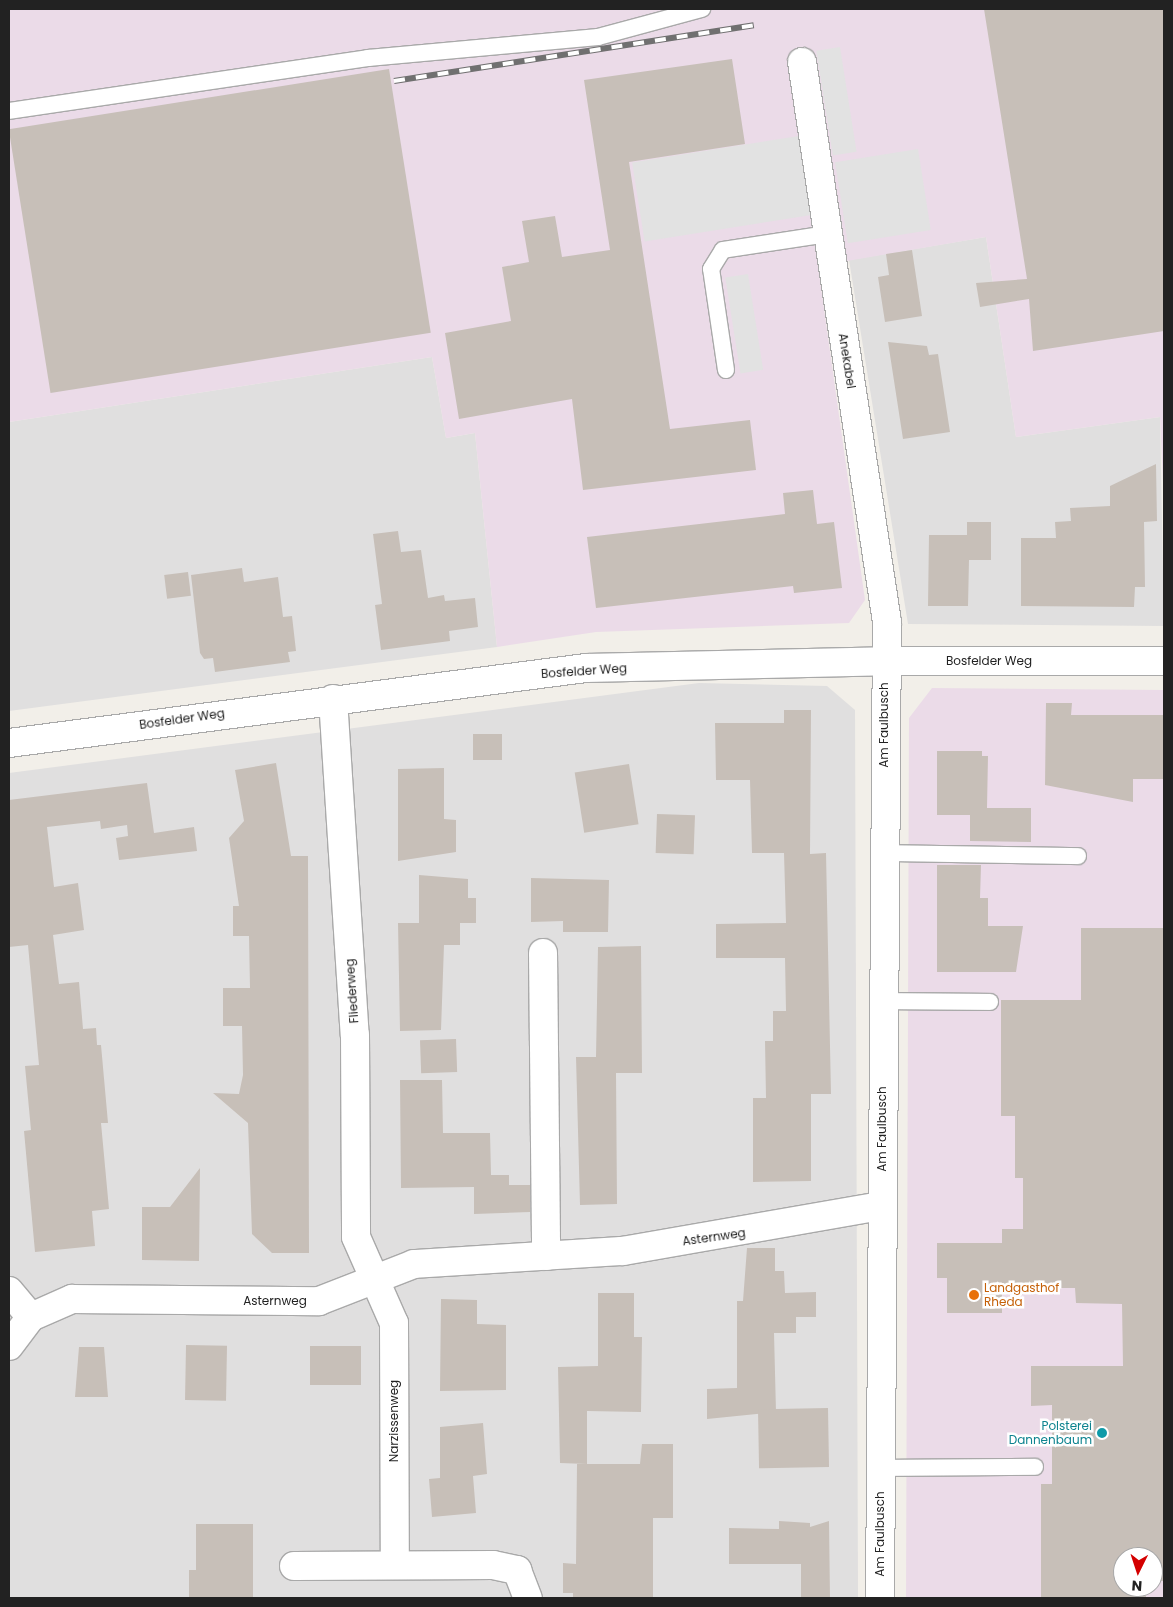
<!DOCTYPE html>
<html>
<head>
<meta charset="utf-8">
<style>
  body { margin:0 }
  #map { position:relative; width:1173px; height:1607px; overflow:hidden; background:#f2efe9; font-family:Poppins,sans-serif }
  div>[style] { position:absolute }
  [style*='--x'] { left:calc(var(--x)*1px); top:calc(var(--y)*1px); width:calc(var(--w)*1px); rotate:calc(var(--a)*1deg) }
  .residential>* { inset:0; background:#e0dfdf }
  .industrial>* { inset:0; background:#ebdbe8 }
  .parking>* { inset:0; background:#e2e2e2; transform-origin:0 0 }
  .building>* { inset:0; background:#c7bfb8; transform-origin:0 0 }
  .roads { filter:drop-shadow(1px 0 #a9a9a9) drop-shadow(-1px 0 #a9a9a9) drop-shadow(0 1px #a9a9a9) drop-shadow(0 -1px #a9a9a9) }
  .service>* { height:16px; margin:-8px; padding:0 8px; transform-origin:8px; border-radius:8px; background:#fff }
  .minor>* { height:28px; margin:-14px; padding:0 14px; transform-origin:14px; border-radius:14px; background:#fff }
  .tertiary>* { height:28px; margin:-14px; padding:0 14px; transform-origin:14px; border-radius:14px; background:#fff }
  .rail>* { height:5.5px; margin-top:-2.75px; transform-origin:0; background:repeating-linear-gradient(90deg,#fff 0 11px,#707070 0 22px); box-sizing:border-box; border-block:1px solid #707070 }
  .dots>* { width:14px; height:14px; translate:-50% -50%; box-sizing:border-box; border:2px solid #fff; border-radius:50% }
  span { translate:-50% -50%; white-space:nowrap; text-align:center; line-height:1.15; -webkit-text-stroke:5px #fff; paint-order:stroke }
  .street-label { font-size:12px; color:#222 }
  .food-label { font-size:12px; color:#c56008 }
  .left { translate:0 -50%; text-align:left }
  .culture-label { font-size:12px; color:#0d838f }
  .right { translate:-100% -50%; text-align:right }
  .frame { position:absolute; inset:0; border:10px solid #222; pointer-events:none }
  .north { position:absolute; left:1113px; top:1547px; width:50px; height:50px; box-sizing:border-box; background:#fff; border:1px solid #a7a7a7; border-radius:50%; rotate:184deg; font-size:14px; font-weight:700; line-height:20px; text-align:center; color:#222 }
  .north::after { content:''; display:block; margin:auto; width:18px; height:22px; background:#d40000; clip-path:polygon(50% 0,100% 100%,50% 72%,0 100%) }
</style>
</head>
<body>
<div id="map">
  <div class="residential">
    <i style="clip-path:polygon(986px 237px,1016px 437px,1160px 417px,1164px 626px,908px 624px,849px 260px)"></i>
    <i style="clip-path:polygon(432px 357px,446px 438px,475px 433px,497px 647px,9px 711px,9px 422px)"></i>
    <i style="clip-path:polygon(699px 683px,827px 686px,855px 710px,858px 1598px,9px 1598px,9px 773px)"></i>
  </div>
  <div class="industrial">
    <i style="clip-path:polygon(9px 9px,1164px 9px,1164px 505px,1160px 417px,1016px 437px,986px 237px,818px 266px,865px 600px,849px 623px,596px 632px,497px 647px,475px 433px,446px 438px,432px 357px,9px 422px)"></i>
    <i style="clip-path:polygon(evenodd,932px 688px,1164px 690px,1164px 1598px,906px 1598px,909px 718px,932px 688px,1123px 1557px,1153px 1557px,1153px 1587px,1123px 1587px,1123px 1557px)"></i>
  </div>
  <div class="parking">
    <i style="left:840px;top:47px;width:106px;height:24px;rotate:81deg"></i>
    <i style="left:799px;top:136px;width:80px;height:169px;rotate:81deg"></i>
    <i style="left:918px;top:149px;width:82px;height:84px;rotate:81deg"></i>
    <i style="left:748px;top:274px;width:97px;height:23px;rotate:81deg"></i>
  </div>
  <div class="building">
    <i style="clip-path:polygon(984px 9px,1164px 9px,1164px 331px,1033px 351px,1029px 299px,980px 307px,976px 283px,1027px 279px)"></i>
    <i style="clip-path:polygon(732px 59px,745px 144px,629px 162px,670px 429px,750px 420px,756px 470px,583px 490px,572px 399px,459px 419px,445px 333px,511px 321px,502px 267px,529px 262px,522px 221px,555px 216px,562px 257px,610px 250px,584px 80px)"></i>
    <i style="left:389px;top:69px;width:267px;height:385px;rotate:81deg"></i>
    <i style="clip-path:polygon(912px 250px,922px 316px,885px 322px,878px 277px,889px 275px,886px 254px)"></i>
    <i style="clip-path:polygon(888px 342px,927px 346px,929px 355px,938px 354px,950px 432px,903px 439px)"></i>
    <i style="clip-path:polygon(1156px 464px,1157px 521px,1144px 522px,1145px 587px,1135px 587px,1134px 607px,1021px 606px,1021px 538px,1056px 538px,1055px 522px,1071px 521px,1070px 508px,1110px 506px,1110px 486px)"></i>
    <i style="clip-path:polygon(813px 490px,817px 524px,834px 522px,842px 588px,794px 593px,793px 586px,596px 608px,587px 537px,785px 514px,783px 493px)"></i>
    <i style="clip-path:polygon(967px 522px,991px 522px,991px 560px,969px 560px,968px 606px,928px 606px,929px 535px,967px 535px)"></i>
    <i style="clip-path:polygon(398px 531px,401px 552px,421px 550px,428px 598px,444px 595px,445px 601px,475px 598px,478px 627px,449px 631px,450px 641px,381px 650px,375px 605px,382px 604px,373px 534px)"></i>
    <i style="clip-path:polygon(242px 568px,244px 582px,278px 577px,283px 617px,292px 616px,296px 651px,288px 652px,290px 662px,215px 672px,213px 658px,204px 659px,200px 653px,191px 575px)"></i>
    <i style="left:188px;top:572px;width:24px;height:24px;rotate:83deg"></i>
    <i style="clip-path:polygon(1046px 703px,1072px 703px,1071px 715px,1164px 715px,1164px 779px,1133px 779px,1133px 802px,1045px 785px)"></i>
    <i style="clip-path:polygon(784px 710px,811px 710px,810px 854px,826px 853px,831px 1094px,811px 1094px,811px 1181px,753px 1182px,753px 1098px,766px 1098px,765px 1041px,773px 1041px,773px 1011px,786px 1011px,785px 958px,716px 958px,716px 924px,786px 923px,784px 853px,752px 853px,750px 780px,716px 780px,715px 723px,784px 723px)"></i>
    <i style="left:502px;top:734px;width:26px;height:29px;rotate:90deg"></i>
    <i style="clip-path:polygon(937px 751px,982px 751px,982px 756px,988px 756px,987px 808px,1031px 808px,1031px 842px,970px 841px,970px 815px,937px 815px)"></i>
    <i style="clip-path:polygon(276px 763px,291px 856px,308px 856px,309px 1253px,272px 1253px,252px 1234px,248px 1123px,213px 1093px,239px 1094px,243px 1075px,242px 1026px,223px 1026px,223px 988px,250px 988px,249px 936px,233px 936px,233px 906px,239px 906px,229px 838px,244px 821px,235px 770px)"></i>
    <i style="left:629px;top:764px;width:61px;height:55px;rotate:81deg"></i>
    <i style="clip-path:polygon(444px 768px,444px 819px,456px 820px,456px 852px,398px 861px,398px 769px)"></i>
    <i style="clip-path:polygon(147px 783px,154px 833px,194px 827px,197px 851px,119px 860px,116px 838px,128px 836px,127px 825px,101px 829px,100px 821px,47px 827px,54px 887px,78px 883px,84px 930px,53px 935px,59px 984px,79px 982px,83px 1029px,96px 1028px,97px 1045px,101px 1045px,108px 1123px,101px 1123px,109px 1209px,92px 1211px,95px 1246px,35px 1252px,24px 1131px,31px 1130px,25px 1066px,39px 1065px,28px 945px,9px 947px,9px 800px)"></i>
    <i style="left:657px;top:814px;width:38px;height:39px;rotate:2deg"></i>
    <i style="clip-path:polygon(937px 865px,981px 865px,980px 898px,988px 898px,988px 926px,1023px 926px,1016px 972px,937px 972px)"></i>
    <i style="clip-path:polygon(419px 875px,468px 879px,468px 898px,476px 898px,476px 923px,460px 923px,460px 945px,444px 945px,441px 1030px,400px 1031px,398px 923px,419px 923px)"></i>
    <i style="clip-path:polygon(531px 878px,609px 880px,608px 932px,563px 932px,563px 921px,531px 922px)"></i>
    <i style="clip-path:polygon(1081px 928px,1164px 928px,1164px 1581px,1153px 1581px,1153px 1557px,1123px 1557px,1123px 1587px,1146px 1587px,1146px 1598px,1041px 1598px,1041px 1484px,1052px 1484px,1052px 1405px,1031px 1406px,1031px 1366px,1123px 1366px,1122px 1304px,1076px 1303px,1075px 1288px,1002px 1288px,1002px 1313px,947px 1313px,947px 1278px,937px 1278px,937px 1243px,1002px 1243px,1002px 1229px,1023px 1229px,1023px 1178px,1015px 1178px,1015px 1116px,1001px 1116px,1001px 1000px,1081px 1000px)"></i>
    <i style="clip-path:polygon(641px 946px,642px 1073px,616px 1073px,617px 1204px,580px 1205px,576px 1057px,596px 1057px,598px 947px)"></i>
    <i style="left:456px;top:1039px;width:33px;height:36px;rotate:88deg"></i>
    <i style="clip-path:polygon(400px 1080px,442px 1080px,443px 1133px,490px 1133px,491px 1175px,509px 1175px,509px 1185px,530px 1185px,530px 1212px,474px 1214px,474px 1187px,401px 1188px)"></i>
    <i style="clip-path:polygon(200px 1168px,199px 1261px,142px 1260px,142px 1207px,170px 1207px)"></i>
    <i style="clip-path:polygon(747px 1248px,775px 1248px,775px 1271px,784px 1271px,785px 1293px,816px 1292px,816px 1317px,796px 1317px,796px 1333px,774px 1333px,776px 1412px,707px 1419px,707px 1389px,737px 1388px,737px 1301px,743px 1301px)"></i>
    <i style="clip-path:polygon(598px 1293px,634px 1293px,634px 1337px,642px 1337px,641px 1412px,587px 1411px,587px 1464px,560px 1463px,558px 1367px,598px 1366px)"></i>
    <i style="clip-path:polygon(441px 1299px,477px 1300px,477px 1324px,506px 1325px,506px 1390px,440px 1391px)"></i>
    <i style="left:186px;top:1345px;width:41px;height:55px;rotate:1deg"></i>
    <i style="left:310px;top:1346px;width:51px;height:39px"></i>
    <i style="clip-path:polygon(79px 1347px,104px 1347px,108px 1397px,75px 1397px)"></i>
    <i style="left:828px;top:1408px;width:59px;height:70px;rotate:89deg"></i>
    <i style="clip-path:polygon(483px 1423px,487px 1474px,473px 1476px,476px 1513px,432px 1517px,429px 1479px,440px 1478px,440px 1427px)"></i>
    <i style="clip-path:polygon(642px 1444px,673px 1444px,673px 1518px,653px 1518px,653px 1598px,573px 1598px,573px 1593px,563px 1593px,563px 1563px,576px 1564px,577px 1464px,640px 1464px)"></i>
    <i style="clip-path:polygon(779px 1521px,810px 1523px,810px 1527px,829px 1521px,830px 1598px,801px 1598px,801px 1564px,729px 1564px,729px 1528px,779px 1529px)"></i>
    <i style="clip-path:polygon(196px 1524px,253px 1524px,253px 1598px,189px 1598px,189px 1570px,196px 1570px)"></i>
  </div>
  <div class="roads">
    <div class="service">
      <i style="--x:9;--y:111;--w:363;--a:-8.4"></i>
      <i style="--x:368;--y:58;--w:231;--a:-5.2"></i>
      <i style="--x:598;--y:37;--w:108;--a:-15.1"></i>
      <i style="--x:726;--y:370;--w:102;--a:-98.4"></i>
      <i style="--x:711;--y:269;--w:22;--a:-58"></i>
      <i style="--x:723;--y:250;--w:106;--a:-8.7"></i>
      <i style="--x:884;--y:853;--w:194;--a:0.9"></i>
      <i style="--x:883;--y:1001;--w:107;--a:0.5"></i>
      <i style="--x:881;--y:1468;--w:154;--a:-0.4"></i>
    </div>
    <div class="minor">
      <i style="--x:802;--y:62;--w:566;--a:81.37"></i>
      <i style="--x:887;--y:622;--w:976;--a:90.41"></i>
      <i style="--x:333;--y:699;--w:337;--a:86.3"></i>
      <i style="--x:355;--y:1035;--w:202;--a:89.7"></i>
      <i style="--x:356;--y:1237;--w:94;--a:66.2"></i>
      <i style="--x:394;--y:1323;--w:242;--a:89.8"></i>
      <i style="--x:543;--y:953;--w:303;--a:89.4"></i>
      <i style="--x:9;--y:1291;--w:34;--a:50"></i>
      <i style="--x:9;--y:1346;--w:36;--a:-53"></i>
      <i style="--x:31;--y:1317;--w:45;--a:-23.7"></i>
      <i style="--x:72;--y:1299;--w:247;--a:0.5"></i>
      <i style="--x:319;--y:1301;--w:102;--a:-21.3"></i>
      <i style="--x:414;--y:1264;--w:209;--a:-3.6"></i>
      <i style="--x:623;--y:1251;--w:262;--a:-9.9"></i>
      <i style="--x:294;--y:1566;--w:199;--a:-0.3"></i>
      <i style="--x:493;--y:1565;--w:25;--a:12"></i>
      <i style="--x:517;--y:1570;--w:30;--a:69"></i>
    </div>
    <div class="tertiary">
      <i style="--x:9;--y:743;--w:582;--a:-7.41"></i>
      <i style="--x:586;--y:668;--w:299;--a:-1.3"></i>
      <i style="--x:885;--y:661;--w:279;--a:0"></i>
    </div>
  </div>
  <div class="rail">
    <i style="--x:394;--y:81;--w:364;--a:-8.8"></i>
  </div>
  <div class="dots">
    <i style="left:974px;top:1295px;background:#e8710a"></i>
    <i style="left:1102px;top:1433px;background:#0f9aa8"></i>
  </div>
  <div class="street-label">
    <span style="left:847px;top:361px;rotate:81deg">Anekabel</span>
    <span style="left:989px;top:661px">Bosfelder Weg</span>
    <span style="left:584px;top:671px;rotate:-4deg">Bosfelder Weg</span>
    <span style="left:182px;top:719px;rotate:-8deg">Bosfelder Weg</span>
    <span style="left:884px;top:725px;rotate:-90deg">Am Faulbusch</span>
    <span style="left:352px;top:991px;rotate:-94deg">Fliederweg</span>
    <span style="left:882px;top:1129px;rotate:-90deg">Am Faulbusch</span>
    <span style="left:714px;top:1237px;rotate:-8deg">Asternweg</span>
    <span style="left:275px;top:1301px">Asternweg</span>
    <span style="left:394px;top:1421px;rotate:-90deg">Narzissenweg</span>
    <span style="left:880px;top:1534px;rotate:-90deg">Am Faulbusch</span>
  </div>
  <div class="food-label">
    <span class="left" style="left:984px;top:1295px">Landgasthof<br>Rheda</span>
  </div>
  <div class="culture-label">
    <span class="right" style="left:1092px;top:1433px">Polsterei<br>Dannenbaum</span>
  </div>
  <div class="frame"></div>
  <div class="north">N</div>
</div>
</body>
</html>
